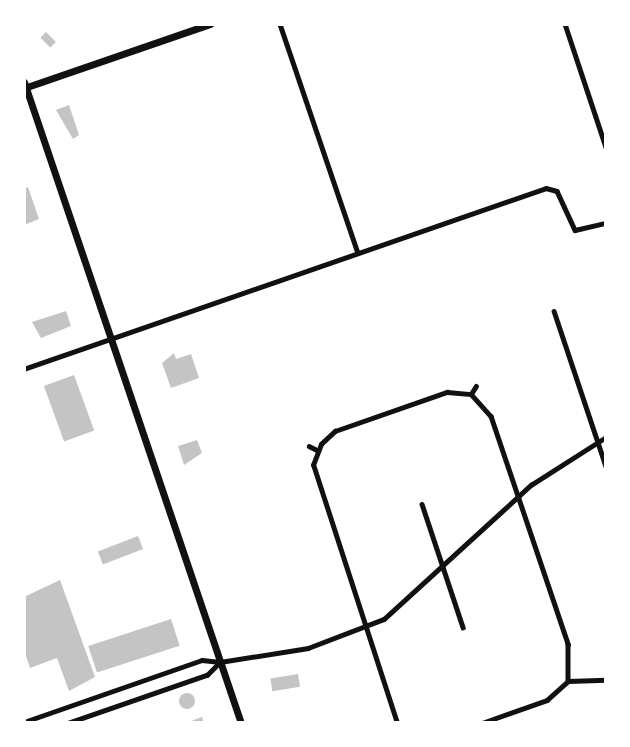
<!DOCTYPE html>
<html>
<head>
<meta charset="utf-8">
<style>
  body { margin:0 }
  #map { position:relative; width:630px; height:747px; overflow:hidden; background:#fff; font-family:Arial,sans-serif }
  div>[style] { position:absolute }
  [style*='--x'] { left:calc(var(--x)*1px); top:calc(var(--y)*1px); width:calc(var(--w)*1px); rotate:calc(var(--a)*1deg) }
  .building>* { inset:0; background:#c4c4c4; transform-origin:0 0 }
  .round { border-radius:50% }
  .minor>* { height:4.5px; margin:-2.25px; padding:0 2.25px; transform-origin:2.25px; border-radius:2.25px; background:#111 }
  .secondary>* { height:7px; margin:-3.5px; padding:0 3.5px; transform-origin:3.5px; border-radius:3.5px; background:#111 }
  span { translate:-50% -50%; white-space:nowrap; text-align:center; line-height:1.15; -webkit-text-stroke:6px #fff; paint-order:stroke }
  .frame { position:absolute; inset:0; border:26px solid #fff; pointer-events:none }
</style>
</head>
<body>
<div id="map">
  <div class="building">
    <i style="left:46px;top:32px;width:14px;height:8px;rotate:45deg"></i>
    <i style="clip-path:polygon(69px 105px,79px 135px,73px 139px,56px 110px)"></i>
    <i style="clip-path:polygon(28px 187px,39px 219px,24px 225px,24px 188px)"></i>
    <i style="clip-path:polygon(66px 311px,71px 326px,41px 338px,32px 322px)"></i>
    <i style="clip-path:polygon(174px 353px,176px 359px,191px 354px,199px 378px,171px 388px,162px 363px)"></i>
    <i style="left:74px;top:375px;width:59px;height:32px;rotate:70deg"></i>
    <i style="clip-path:polygon(197px 440px,202px 453px,184px 465px,178px 446px)"></i>
    <i style="left:138px;top:536px;width:14px;height:43px;rotate:69deg"></i>
    <i style="clip-path:polygon(60px 580px,95px 677px,69px 691px,57px 658px,30px 668px,24px 650px,24px 597px)"></i>
    <i style="left:171px;top:619px;width:28px;height:87px;rotate:72deg"></i>
    <i style="left:298px;top:674px;width:13px;height:28px;rotate:81deg"></i>
    <i class="round" style="left:179px;top:693px;width:16px;height:16px"></i>
    <i style="clip-path:polygon(202px 717px,204px 723px,186px 723px)"></i>
  </div>
  <div class="minor">
    <i style="--x:280;--y:24;--w:242;--a:71.2"></i>
    <i style="--x:565;--y:24;--w:130;--a:71.6"></i>
    <i style="--x:554;--y:311;--w:163;--a:71.5"></i>
    <i style="--x:24;--y:369;--w:552;--a:-19.12"></i>
    <i style="--x:546;--y:188;--w:11;--a:15"></i>
    <i style="--x:557;--y:191;--w:43;--a:65.2"></i>
    <i style="--x:575;--y:230;--w:32;--a:-13"></i>
    <i style="--x:471;--y:394;--w:9;--a:-58"></i>
    <i style="--x:309;--y:446;--w:9;--a:27"></i>
    <i style="--x:422;--y:504;--w:130;--a:71.6"></i>
    <i style="--x:220;--y:662;--w:89;--a:-9"></i>
    <i style="--x:308;--y:648;--w:81;--a:-20.9"></i>
    <i style="--x:384;--y:619;--w:199;--a:-42.4"></i>
    <i style="--x:531;--y:485;--w:89;--a:-32.6"></i>
    <i style="--x:24;--y:722;--w:188;--a:-19.2"></i>
    <i style="--x:202;--y:660;--w:18;--a:6"></i>
    <i style="--x:68;--y:723;--w:147;--a:-19.1"></i>
    <i style="--x:207;--y:675;--w:18;--a:-45"></i>
    <i style="--x:397;--y:723;--w:271;--a:-108"></i>
    <i style="--x:313;--y:465;--w:22;--a:-69"></i>
    <i style="--x:321;--y:444;--w:19;--a:-43"></i>
    <i style="--x:335;--y:431;--w:119;--a:-19.2"></i>
    <i style="--x:447;--y:392;--w:24;--a:5"></i>
    <i style="--x:471;--y:394;--w:30;--a:48"></i>
    <i style="--x:491;--y:416;--w:241;--a:71.3"></i>
    <i style="--x:568;--y:644;--w:37;--a:90"></i>
    <i style="--x:482;--y:723;--w:69;--a:-19.5"></i>
    <i style="--x:547;--y:700;--w:28;--a:-42"></i>
    <i style="--x:568;--y:681;--w:38;--a:-2"></i>
  </div>
  <div class="secondary">
    <i style="--x:24;--y:82;--w:677;--a:71.3"></i>
    <i style="--x:24;--y:88;--w:197;--a:-19"></i>
  </div>
  <div class="frame"></div>
</div>
</body>
</html>
